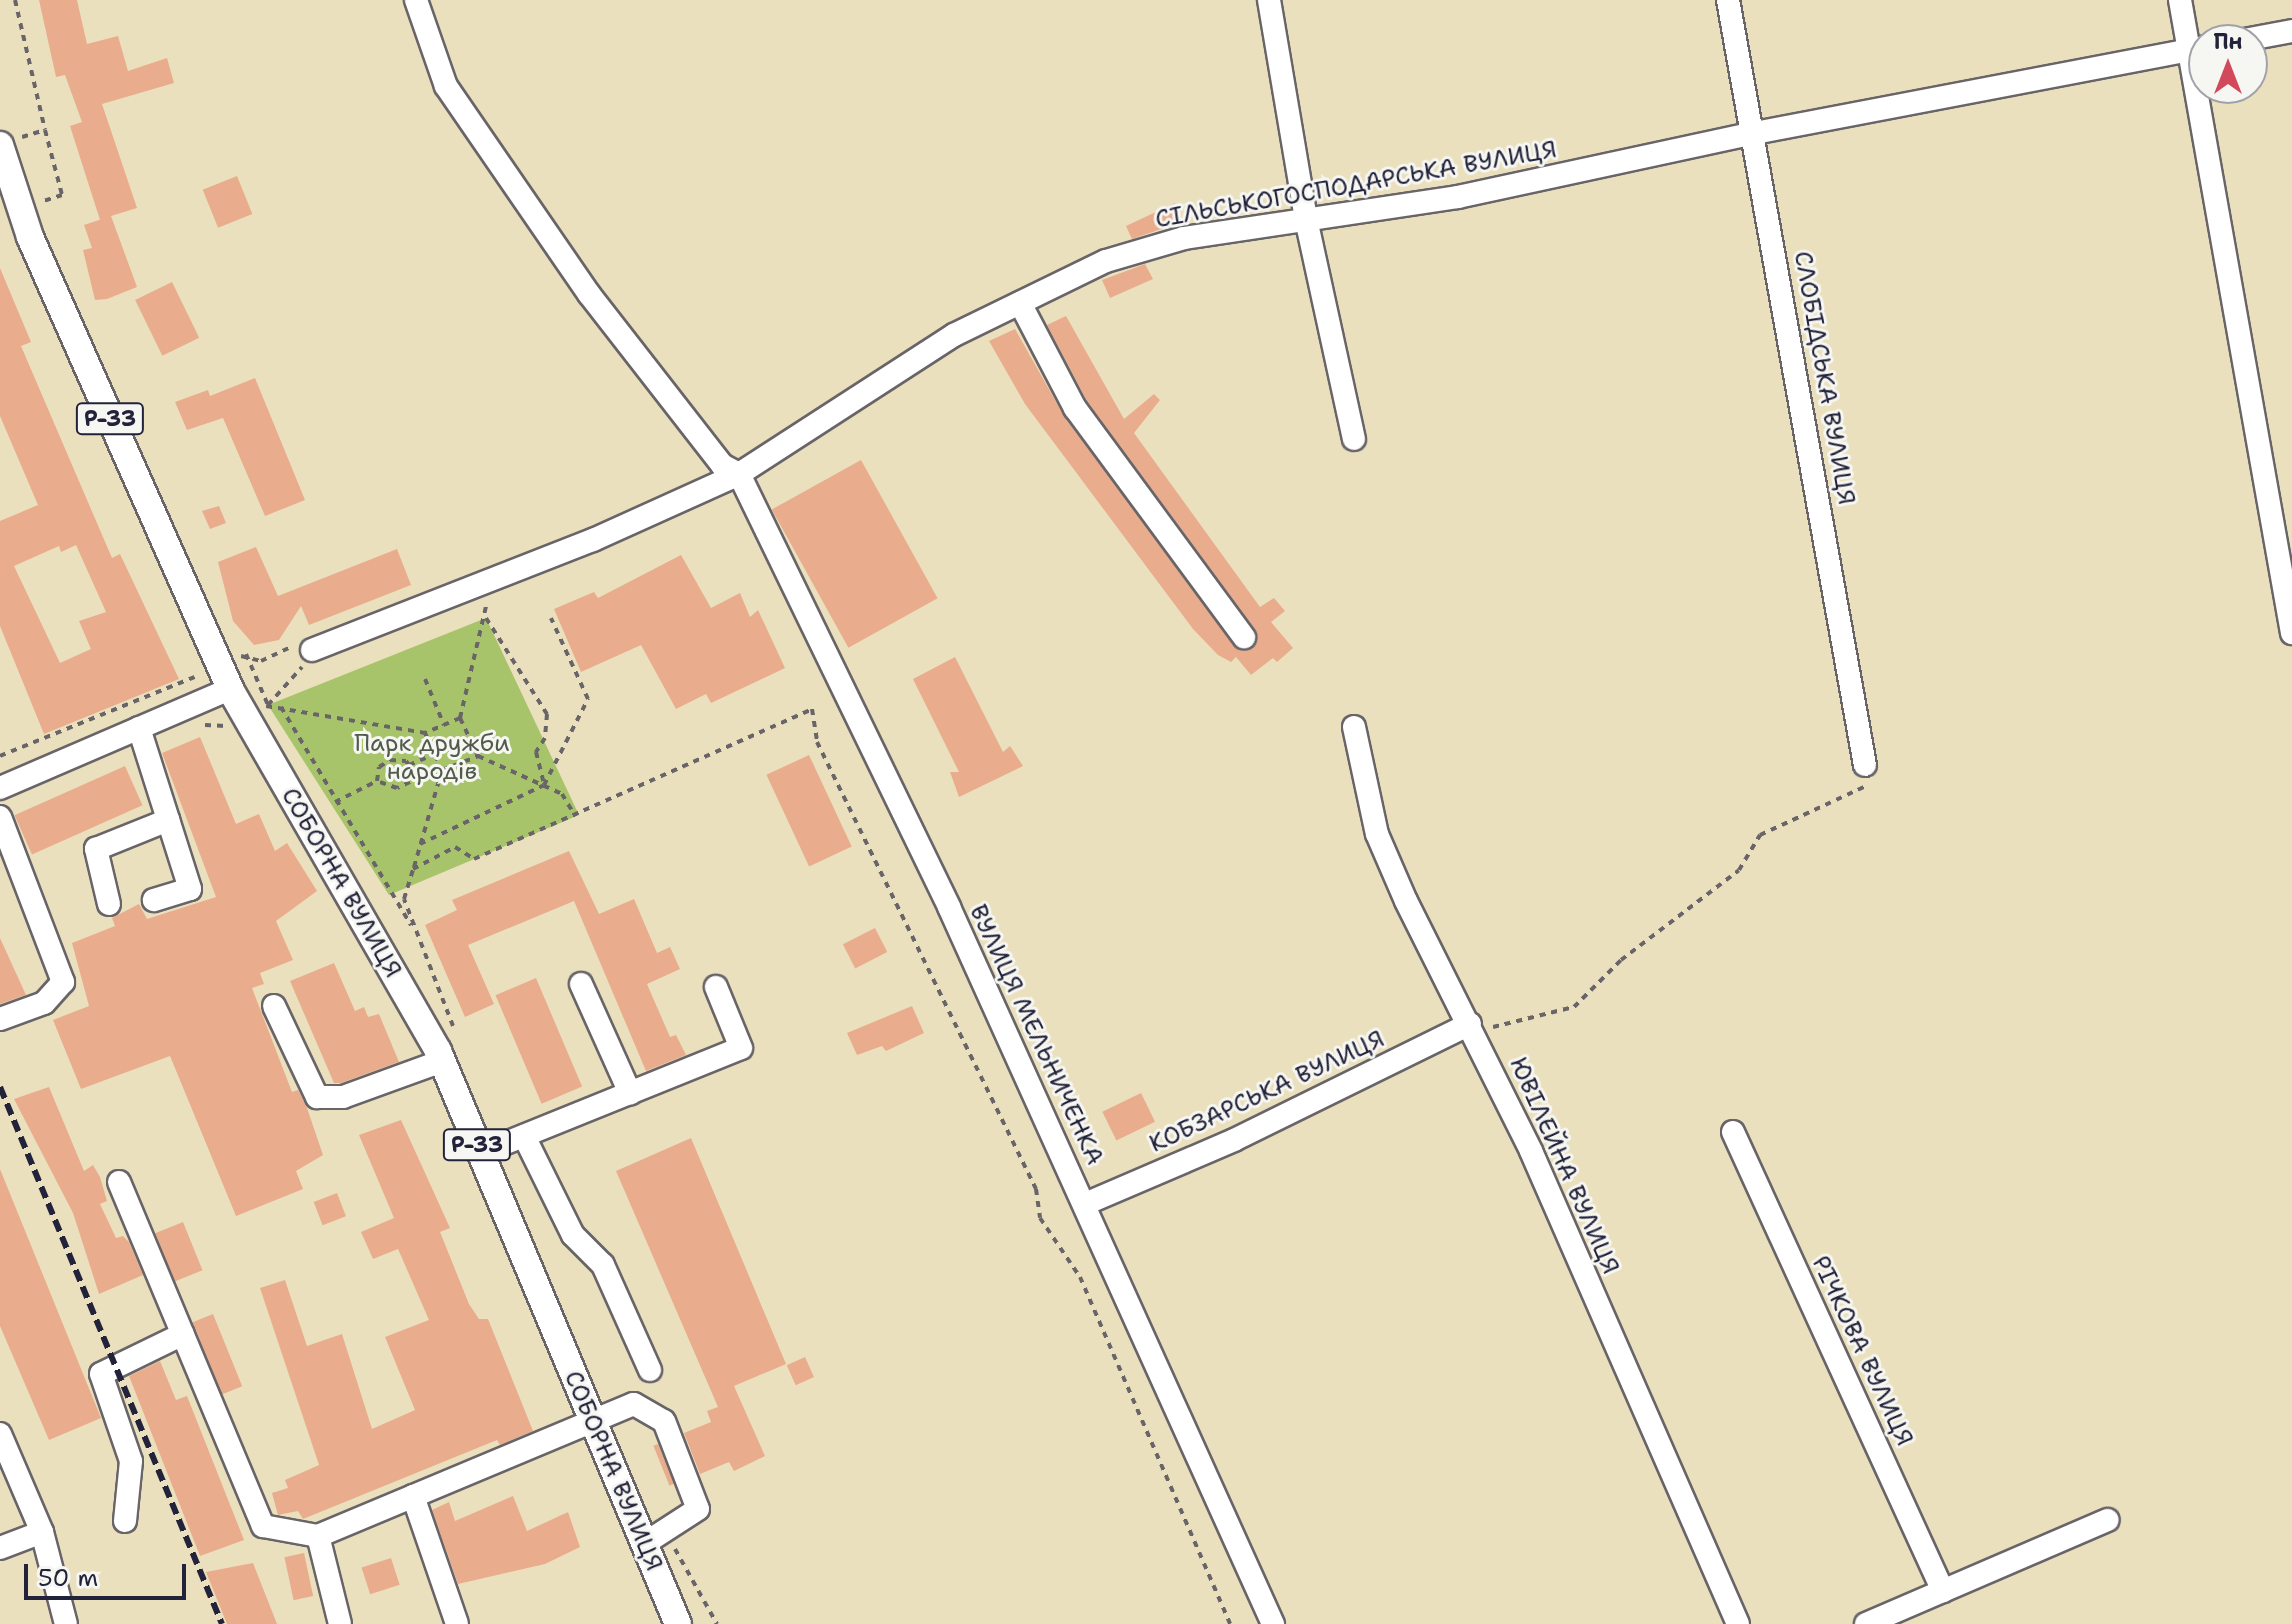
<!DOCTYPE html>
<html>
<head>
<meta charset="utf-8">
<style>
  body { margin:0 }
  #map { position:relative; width:2292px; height:1624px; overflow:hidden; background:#eae0bd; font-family:"Shantell Sans",sans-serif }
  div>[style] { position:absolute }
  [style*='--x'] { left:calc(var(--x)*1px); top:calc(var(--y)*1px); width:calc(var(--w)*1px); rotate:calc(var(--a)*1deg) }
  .green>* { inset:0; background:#a7c46b }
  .building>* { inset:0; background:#e9ad8d; transform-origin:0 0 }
  .path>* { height:4px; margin-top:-2px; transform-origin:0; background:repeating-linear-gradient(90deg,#686468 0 6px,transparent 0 12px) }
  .roads { filter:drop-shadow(2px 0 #686468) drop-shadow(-2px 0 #686468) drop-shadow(0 2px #686468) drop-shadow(0 -2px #686468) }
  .minor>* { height:22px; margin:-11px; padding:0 11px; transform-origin:11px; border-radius:11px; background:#fff }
  .major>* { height:26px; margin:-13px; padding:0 13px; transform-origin:13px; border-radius:13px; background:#fff }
  .rail>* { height:6px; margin-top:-3px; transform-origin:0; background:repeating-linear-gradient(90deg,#22223b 0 12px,transparent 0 18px) }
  span { translate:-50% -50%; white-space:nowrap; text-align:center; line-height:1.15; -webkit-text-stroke:6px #f6f6f2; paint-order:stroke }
  .shield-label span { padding:2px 6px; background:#f6f6f2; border:2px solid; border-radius:6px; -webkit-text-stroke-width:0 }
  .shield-label { font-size:22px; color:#22223b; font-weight:700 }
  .street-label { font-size:24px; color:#22223b }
  .park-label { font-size:24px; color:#515b4c }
  .north { position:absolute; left:2188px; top:24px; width:80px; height:80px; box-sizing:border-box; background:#f6f6f2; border:2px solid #a1a1a9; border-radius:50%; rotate:0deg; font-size:22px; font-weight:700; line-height:32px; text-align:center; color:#22223b }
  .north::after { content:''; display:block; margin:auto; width:28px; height:36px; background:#d1495b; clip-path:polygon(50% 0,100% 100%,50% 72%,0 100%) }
  .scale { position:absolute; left:24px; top:1564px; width:162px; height:36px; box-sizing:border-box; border:4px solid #22223b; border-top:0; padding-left:10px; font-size:24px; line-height:28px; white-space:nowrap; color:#22223b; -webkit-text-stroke:6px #f6f6f2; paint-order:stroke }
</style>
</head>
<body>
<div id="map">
  <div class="green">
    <i style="clip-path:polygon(486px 618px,579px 815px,389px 895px,268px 705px)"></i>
  </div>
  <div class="building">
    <i style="clip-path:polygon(39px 0,77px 0,87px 44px,118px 36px,128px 71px,167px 58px,174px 83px,102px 104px,137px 208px,111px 216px,137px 287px,107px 299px,95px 300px,83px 250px,92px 248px,84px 225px,105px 218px,100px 220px,70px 126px,82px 122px,65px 75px,56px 77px)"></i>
    <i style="left:237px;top:176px;width:41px;height:37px;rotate:68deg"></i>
    <i style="clip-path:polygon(1175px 203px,1182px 222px,1132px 239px,1126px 226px)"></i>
    <i style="clip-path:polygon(1145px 264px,1153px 279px,1110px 298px,1102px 280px)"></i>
    <i style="clip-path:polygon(evenodd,0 268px,31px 342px,21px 346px,112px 558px,120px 554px,179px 679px,44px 734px,0 626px,0 521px,38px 505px,0 416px,0 268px,76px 545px,106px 612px,79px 621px,91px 649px,60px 663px,14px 566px,59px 546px,61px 552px,76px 545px)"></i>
    <i style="left:172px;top:282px;width:62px;height:41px;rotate:64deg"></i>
    <i style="clip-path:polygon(1066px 316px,1124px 419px,1154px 394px,1160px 400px,1134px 433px,1260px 607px,1274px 598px,1285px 611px,1271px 622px,1293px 648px,1277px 662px,1273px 658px,1251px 675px,1236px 657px,1231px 662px,1218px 655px,1193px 629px,1025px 404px,989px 341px,1015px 329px,1064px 416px,1233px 645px,1252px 649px,1257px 642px,1255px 629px,1087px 401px,1047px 325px)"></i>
    <i style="clip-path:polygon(255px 378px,305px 500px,265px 516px,223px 418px,187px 430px,175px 402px,208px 390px,210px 396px)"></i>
    <i style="left:861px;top:460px;width:158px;height:102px;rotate:61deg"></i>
    <i style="clip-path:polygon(219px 506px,226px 523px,210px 529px,202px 511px)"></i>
    <i style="clip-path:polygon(256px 547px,278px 596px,397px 549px,411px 585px,309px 625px,301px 606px,279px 640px,254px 645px,233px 621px,218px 562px)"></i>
    <i style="clip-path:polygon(681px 555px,711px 608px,740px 593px,750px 617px,758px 610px,785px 668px,711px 703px,706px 694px,676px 709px,641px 645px,581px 672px,554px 609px,594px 592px,598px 598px)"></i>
    <i style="clip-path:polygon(955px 657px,1003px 752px,1010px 746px,1023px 766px,959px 797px,950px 772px,959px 772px,913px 679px)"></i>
    <i style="clip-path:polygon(200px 737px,236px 824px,259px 814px,275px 851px,287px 843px,317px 891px,276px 921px,293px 960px,260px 973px,264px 984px,252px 988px,292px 1092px,298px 1090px,306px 1105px,323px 1155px,296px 1171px,303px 1189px,236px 1216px,170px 1056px,81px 1089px,53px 1020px,89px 1006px,72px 943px,115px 926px,112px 918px,139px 904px,147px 919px,216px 897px,162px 753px)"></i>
    <i style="left:809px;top:755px;width:101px;height:47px;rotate:65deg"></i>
    <i style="left:125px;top:766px;width:43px;height:121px;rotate:66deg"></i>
    <i style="clip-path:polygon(569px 851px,599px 914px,634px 899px,657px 953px,670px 947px,680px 969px,647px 984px,670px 1037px,676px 1035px,686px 1055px,646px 1071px,574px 901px,468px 945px,494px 1004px,465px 1017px,425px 925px,457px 910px,452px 900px)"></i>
    <i style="left:875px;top:928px;width:27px;height:36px;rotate:63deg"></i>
    <i style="clip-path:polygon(0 938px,26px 995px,0 1004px)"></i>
    <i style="clip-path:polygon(334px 963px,355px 1011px,364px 1007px,368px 1017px,379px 1014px,399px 1062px,341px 1083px,334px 1083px,290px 981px)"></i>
    <i style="left:536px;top:978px;width:118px;height:44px;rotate:67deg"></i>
    <i style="clip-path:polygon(912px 1006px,924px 1033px,886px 1051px,882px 1046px,857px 1055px,847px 1033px)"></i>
    <i style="clip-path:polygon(49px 1087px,84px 1171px,93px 1165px,100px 1177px,107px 1201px,100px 1204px,116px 1238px,123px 1236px,129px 1242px,143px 1275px,99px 1294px,73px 1213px,14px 1099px)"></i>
    <i style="left:1141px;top:1093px;width:32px;height:43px;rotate:64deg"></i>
    <i style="clip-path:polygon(401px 1120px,450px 1228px,440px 1232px,469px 1304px,479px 1319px,488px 1319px,533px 1431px,500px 1445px,497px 1440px,303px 1519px,298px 1511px,278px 1515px,272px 1493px,288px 1488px,285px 1480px,319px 1465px,260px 1288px,285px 1280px,307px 1346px,342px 1334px,372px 1429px,415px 1410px,385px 1337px,429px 1320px,398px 1249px,373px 1259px,361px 1232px,394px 1218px,359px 1135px)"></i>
    <i style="clip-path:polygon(691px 1138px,786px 1364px,734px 1386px,765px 1456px,734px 1471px,729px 1462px,700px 1474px,684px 1433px,711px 1422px,707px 1411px,718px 1407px,616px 1171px)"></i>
    <i style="clip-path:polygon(0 1169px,101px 1418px,49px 1440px,0 1326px)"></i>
    <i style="left:337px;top:1193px;width:25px;height:25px;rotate:69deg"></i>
    <i style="left:183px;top:1222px;width:52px;height:30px;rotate:68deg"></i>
    <i style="left:213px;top:1314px;width:78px;height:22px;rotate:68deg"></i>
    <i style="left:805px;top:1357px;width:22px;height:20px;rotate:66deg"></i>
    <i style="clip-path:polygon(160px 1361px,176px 1400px,187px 1396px,244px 1540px,200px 1556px,129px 1376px)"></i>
    <i style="left:658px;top:1444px;width:43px;height:5px;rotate:68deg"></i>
    <i style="clip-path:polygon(513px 1496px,527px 1531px,568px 1512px,580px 1547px,545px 1564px,458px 1584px,432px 1510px,449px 1502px,455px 1521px)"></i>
    <i style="left:304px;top:1553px;width:44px;height:20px;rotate:78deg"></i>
    <i style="left:391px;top:1558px;width:28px;height:31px;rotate:72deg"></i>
    <i style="clip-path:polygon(253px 1563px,277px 1624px,227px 1624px,206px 1572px)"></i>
  </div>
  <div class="path">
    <i style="--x:15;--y:0;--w:133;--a:77"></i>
    <i style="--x:22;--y:137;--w:24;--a:-17"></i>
    <i style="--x:45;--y:130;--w:67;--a:75.3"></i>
    <i style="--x:62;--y:195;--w:19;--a:162"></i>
    <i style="--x:486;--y:618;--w:114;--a:57.6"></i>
    <i style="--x:547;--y:714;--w:24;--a:95"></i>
    <i style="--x:545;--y:738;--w:17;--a:123"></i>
    <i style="--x:536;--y:752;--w:32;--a:76"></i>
    <i style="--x:246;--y:654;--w:56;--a:66.7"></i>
    <i style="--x:268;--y:705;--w:51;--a:-48.2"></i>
    <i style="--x:241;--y:656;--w:21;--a:14"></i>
    <i style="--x:261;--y:661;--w:33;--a:-25"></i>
    <i style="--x:425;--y:679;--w:50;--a:67.6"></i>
    <i style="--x:266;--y:706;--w:161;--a:9.6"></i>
    <i style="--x:281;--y:707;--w:254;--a:59.2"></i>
    <i style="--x:460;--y:718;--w:38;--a:157"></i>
    <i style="--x:425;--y:733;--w:41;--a:65.3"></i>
    <i style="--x:442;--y:770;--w:39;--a:-21"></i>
    <i style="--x:478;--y:756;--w:42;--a:-115.3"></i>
    <i style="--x:460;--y:718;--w:119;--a:-76.9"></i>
    <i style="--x:205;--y:725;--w:21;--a:3"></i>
    <i style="--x:0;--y:756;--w:215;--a:-22.1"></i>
    <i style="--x:478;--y:756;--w:92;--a:24.3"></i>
    <i style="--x:562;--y:794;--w:26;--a:59"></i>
    <i style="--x:409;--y:765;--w:28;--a:-23"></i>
    <i style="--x:335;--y:802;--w:47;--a:-26.6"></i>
    <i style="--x:377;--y:781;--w:14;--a:-82"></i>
    <i style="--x:379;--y:767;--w:13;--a:-32"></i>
    <i style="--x:390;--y:760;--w:16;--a:4"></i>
    <i style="--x:406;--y:761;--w:12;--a:55"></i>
    <i style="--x:413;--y:771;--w:11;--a:105"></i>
    <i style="--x:410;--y:782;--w:14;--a:155"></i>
    <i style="--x:397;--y:788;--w:21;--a:-161"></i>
    <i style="--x:420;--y:844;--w:137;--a:-25.4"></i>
    <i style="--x:544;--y:785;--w:97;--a:-62.9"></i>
    <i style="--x:588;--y:699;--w:89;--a:-114.6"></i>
    <i style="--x:414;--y:867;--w:101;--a:-73.9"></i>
    <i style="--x:453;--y:1026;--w:136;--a:-111.1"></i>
    <i style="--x:404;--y:899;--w:31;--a:-73"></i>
    <i style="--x:413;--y:869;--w:47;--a:-27.6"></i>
    <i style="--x:455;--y:847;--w:22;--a:32"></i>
    <i style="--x:474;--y:859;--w:370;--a:-23.9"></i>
    <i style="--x:812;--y:709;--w:33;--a:81"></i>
    <i style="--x:817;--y:742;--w:498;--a:63.9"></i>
    <i style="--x:1036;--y:1189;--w:29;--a:82"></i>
    <i style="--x:1040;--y:1218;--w:71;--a:55.9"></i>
    <i style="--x:1080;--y:1277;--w:378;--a:66.6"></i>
    <i style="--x:1493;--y:1027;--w:83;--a:-13.9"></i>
    <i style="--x:1574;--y:1007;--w:66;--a:-45"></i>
    <i style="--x:1621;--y:960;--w:148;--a:-37.3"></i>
    <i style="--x:1739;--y:870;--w:41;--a:-59"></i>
    <i style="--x:1760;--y:835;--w:115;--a:-24.8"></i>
    <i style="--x:675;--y:1549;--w:86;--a:60.8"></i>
  </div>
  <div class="roads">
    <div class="minor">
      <i style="--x:416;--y:0;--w:91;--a:70.8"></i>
      <i style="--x:446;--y:86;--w:252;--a:55.5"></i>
      <i style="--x:589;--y:294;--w:217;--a:52.1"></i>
      <i style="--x:722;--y:465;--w:19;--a:28"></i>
      <i style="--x:739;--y:474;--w:481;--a:64.1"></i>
      <i style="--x:949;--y:907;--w:787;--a:65.68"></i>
      <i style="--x:1269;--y:0;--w:222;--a:80.4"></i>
      <i style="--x:1306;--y:219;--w:225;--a:77.7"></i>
      <i style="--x:1728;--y:0;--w:777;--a:79.85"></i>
      <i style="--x:2180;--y:0;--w:643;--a:79.97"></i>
      <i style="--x:2244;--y:40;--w:49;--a:-10.6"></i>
      <i style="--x:1020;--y:303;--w:119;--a:62.4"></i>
      <i style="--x:1075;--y:408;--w:285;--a:53.6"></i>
      <i style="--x:312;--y:650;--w:302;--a:-21.4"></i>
      <i style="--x:593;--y:540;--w:160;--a:-24.3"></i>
      <i style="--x:739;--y:474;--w:256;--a:-32.9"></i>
      <i style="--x:954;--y:335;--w:169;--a:-26"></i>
      <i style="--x:1106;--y:261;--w:81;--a:-16.4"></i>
      <i style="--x:1184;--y:238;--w:277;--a:-8.5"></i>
      <i style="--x:1458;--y:197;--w:304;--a:-12.2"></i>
      <i style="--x:1755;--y:133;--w:457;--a:-10.8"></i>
      <i style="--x:1354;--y:727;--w:109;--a:77.9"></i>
      <i style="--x:1377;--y:834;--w:73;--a:66.6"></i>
      <i style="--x:1406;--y:901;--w:280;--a:63.4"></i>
      <i style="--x:1531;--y:1151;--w:516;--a:66.36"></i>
      <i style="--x:139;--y:728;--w:169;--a:72.4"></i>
      <i style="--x:190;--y:889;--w:38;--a:163"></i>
      <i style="--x:0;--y:788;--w:250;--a:-23.3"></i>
      <i style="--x:0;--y:817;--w:177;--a:69.1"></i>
      <i style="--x:63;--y:982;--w:28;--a:132"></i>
      <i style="--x:44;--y:1003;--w:47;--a:160"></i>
      <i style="--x:109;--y:904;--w:57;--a:-103.3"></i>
      <i style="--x:96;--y:849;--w:78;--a:-21.9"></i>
      <i style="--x:581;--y:984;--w:120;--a:65.8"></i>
      <i style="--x:274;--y:1006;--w:101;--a:64.7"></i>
      <i style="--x:317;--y:1097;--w:26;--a:0"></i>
      <i style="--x:343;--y:1097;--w:105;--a:-20"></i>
      <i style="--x:1733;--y:1132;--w:505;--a:65.42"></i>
      <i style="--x:524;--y:1136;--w:110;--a:63.7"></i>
      <i style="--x:573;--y:1235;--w:42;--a:45"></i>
      <i style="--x:603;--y:1265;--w:115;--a:65.9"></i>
      <i style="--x:481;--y:1153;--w:280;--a:-22"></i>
      <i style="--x:741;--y:1048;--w:66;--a:-112.3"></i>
      <i style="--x:119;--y:1182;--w:373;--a:67.3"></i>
      <i style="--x:263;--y:1526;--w:56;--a:10.3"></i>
      <i style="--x:1085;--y:1204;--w:162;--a:-23.2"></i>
      <i style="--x:1234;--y:1140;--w:263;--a:-26.2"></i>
      <i style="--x:0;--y:1434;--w:107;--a:66.8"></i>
      <i style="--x:42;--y:1532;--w:95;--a:75.4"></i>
      <i style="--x:413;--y:1496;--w:135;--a:71"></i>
      <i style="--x:125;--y:1521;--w:60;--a:-84.3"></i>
      <i style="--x:131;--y:1461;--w:92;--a:-109"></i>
      <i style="--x:101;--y:1374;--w:91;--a:-26"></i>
      <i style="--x:0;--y:1548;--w:45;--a:-20.9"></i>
      <i style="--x:340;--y:1624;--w:91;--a:-104"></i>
      <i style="--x:318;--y:1536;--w:342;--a:-22.7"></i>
      <i style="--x:634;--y:1404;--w:34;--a:30"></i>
      <i style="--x:664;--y:1421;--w:94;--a:68.9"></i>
      <i style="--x:698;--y:1509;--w:64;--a:147.1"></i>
      <i style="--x:1866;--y:1624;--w:263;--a:-23.3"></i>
    </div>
    <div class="major">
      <i style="--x:0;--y:145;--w:97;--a:71.9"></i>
      <i style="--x:30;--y:237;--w:494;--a:66.1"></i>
      <i style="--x:230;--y:689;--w:418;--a:60.1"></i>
      <i style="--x:438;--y:1051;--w:621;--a:67.27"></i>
    </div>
  </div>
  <div class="rail">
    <i style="--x:0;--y:1087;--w:581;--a:67.54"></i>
  </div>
  <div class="shield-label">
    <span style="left:110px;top:419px">Р-33</span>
    <span style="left:477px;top:1145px">Р-33</span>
  </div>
  <div class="street-label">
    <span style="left:1356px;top:185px;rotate:-10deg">СІЛЬСЬКОГОСПОДАРСЬКА ВУЛИЦЯ</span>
    <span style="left:1824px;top:378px;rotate:80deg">СЛОБІДСЬКА ВУЛИЦЯ</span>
    <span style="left:341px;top:883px;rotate:60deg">СОБОРНА ВУЛИЦЯ</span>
    <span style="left:1036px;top:1035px;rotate:65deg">ВУЛИЦЯ МЕЛЬНИЧЕНКА</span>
    <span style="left:1267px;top:1092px;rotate:-25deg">КОБЗАРСЬКА ВУЛИЦЯ</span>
    <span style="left:1564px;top:1166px;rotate:66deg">ЮВІЛЕЙНА ВУЛИЦЯ</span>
    <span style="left:1862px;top:1351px;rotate:65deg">РІЧКОВА ВУЛИЦЯ</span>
    <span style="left:613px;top:1471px;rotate:67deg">СОБОРНА ВУЛИЦЯ</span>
  </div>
  <div class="park-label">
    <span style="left:432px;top:758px">Парк дружби<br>народів</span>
  </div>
  <div class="north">Пн</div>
  <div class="scale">50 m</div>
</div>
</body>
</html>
